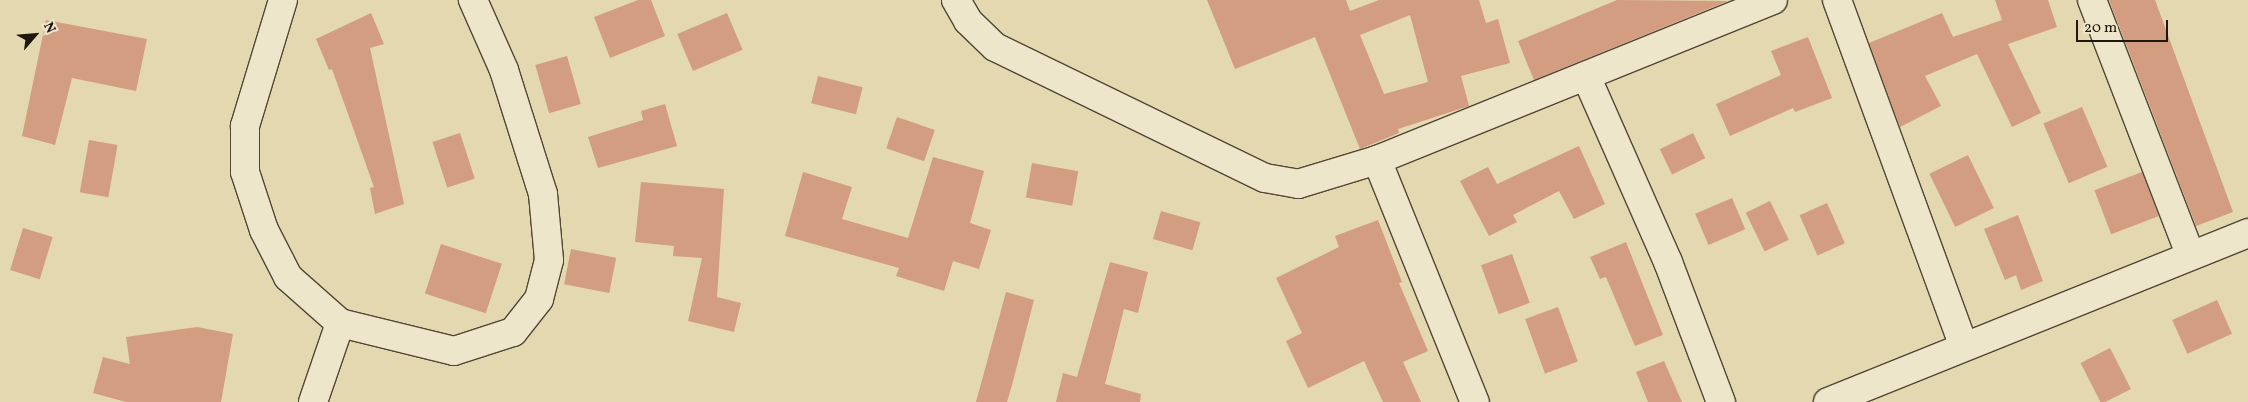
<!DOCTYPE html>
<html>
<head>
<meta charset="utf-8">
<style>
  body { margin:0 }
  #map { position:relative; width:2248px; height:402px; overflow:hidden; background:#e3d8af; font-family:Vollkorn,serif }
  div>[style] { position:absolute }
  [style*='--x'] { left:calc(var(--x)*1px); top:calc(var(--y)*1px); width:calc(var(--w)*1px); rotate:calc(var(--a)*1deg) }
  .building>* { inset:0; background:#d29d80; transform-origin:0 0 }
  .roads { filter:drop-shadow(1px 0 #524634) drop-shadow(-1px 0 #524634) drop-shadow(0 1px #524634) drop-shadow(0 -1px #524634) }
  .minor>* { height:28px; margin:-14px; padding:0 14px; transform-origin:14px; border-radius:14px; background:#ede6cb }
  span { translate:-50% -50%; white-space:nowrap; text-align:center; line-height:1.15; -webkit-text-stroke:4.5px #ede6cb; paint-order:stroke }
  .north { position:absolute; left:10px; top:10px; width:50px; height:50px; -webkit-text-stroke:4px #ede6cb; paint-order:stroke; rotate:63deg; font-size:14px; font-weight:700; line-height:20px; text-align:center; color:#21160b }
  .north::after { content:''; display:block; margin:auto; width:18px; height:22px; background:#21160b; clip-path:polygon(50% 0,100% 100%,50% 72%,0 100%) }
  .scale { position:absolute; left:2076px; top:20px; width:92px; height:22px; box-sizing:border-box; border:2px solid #21160b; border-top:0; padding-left:6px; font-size:15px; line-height:18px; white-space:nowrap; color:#21160b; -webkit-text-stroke:4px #ede6cb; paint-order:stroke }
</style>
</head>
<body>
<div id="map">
  <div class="building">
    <i style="clip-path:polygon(638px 0,651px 0,665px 36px,610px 58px,594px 17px)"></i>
    <i style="clip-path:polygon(evenodd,1207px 0,1346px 0,1350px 11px,1379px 0,1479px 0,1486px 23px,1498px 19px,1510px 63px,1461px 76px,1469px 106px,1398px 129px,1399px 133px,1360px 149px,1315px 37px,1235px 69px,1207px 0,1410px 15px,1428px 82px,1384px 94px,1360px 35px,1410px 15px)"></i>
    <i style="clip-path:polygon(1617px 0,1728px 1px,1534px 80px,1518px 41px)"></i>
    <i style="clip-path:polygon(1995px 0,2048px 0,2057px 27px,2008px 44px,2041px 113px,2012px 127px,1977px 54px,1925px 76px,1941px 106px,1900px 127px,1869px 43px,1942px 13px,1953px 37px,2002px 20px)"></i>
    <i style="clip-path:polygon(2109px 0,2155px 0,2233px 212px,2196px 226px)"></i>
    <i style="clip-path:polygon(371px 13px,384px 44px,370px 48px,404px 204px,375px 214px,370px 188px,374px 187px,332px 69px,329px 70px,316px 39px)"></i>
    <i style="left:727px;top:13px;width:40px;height:54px;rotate:67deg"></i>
    <i style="clip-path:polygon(46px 20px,147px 39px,136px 91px,72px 78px,55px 145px,22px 136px)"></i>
    <i style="clip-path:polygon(1808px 37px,1832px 98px,1795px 112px,1793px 108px,1730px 136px,1716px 104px,1781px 75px,1771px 51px)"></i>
    <i style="left:567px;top:56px;width:50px;height:33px;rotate:74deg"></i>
    <i style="left:818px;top:76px;width:46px;height:28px;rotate:14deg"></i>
    <i style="clip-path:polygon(665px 104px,677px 146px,598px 168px,588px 137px,643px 120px,641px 111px)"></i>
    <i style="left:2082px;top:107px;width:65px;height:42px;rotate:67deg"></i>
    <i style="left:897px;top:117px;width:40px;height:33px;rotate:19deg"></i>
    <i style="left:460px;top:133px;width:48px;height:29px;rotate:72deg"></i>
    <i style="left:1693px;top:133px;width:28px;height:37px;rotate:64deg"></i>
    <i style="left:89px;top:140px;width:29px;height:53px;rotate:10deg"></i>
    <i style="clip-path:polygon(1579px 146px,1605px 204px,1574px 219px,1559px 191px,1513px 215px,1517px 222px,1489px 236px,1460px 181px,1488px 167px,1497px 184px)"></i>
    <i style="left:1968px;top:155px;width:59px;height:43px;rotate:64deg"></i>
    <i style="clip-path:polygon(933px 157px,984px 171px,970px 223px,991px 230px,979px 269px,953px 261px,944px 291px,896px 276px,899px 268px,785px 236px,803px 172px,852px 187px,842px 219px,908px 238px)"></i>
    <i style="left:1032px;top:163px;width:47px;height:35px;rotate:10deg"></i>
    <i style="left:2142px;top:172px;width:47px;height:51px;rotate:69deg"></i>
    <i style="clip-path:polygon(641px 182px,724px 189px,717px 297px,741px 303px,734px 332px,688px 321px,702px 258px,673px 256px,674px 246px,635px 242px)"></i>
    <i style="left:1732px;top:198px;width:34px;height:40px;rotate:67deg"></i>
    <i style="left:1770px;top:201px;width:43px;height:27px;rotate:64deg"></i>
    <i style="left:1827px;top:203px;width:44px;height:30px;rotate:66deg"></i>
    <i style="left:1161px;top:211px;width:41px;height:29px;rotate:16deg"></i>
    <i style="clip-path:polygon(2018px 215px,2043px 281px,2021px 290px,2016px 275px,2005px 280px,1984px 229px)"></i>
    <i style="clip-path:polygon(1378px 220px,1402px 282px,1399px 283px,1428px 351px,1403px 362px,1421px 402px,1383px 402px,1364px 361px,1308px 388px,1286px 341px,1302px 333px,1276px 278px,1339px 247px,1335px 236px)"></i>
    <i style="left:23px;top:228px;width:31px;height:44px;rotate:17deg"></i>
    <i style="clip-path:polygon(1626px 242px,1663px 335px,1635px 346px,1606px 277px,1600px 279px,1590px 257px)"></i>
    <i style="left:441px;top:244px;width:64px;height:52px;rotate:18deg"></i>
    <i style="left:571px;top:249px;width:46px;height:36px;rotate:11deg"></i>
    <i style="left:1512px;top:254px;width:52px;height:33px;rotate:70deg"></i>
    <i style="clip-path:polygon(1110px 262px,1148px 272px,1138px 313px,1124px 309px,1105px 384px,1141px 394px,1140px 402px,1056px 402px,1063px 373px,1077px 377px)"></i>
    <i style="clip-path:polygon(1006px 292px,1034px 300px,1012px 385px,1007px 402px,976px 402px)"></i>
    <i style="left:2217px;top:300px;width:37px;height:49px;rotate:66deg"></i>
    <i style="left:1558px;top:307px;width:58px;height:35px;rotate:70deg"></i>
    <i style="clip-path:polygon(197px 327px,233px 334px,221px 402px,126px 402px,93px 393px,103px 357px,130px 364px,126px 337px)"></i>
    <i style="left:2110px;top:348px;width:46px;height:33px;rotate:63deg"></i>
    <i style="clip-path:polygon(1664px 361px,1682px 402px,1648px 402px,1636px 372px)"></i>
  </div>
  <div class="roads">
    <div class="minor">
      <i style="--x:283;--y:0;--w:132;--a:106.8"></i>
      <i style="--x:245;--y:126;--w:46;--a:90"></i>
      <i style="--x:245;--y:172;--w:61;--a:71.9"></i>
      <i style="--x:264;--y:230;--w:53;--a:62.9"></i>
      <i style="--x:288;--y:277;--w:69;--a:41.5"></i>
      <i style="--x:340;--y:323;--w:117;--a:13.8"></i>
      <i style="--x:454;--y:351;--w:62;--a:-17.9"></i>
      <i style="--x:513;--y:332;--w:42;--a:-51.8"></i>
      <i style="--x:539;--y:299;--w:40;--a:-75.6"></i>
      <i style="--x:549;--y:260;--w:66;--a:-95.2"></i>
      <i style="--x:543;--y:194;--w:130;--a:-107.5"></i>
      <i style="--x:504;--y:70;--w:77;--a:-113.9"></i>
      <i style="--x:956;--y:0;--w:24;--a:60"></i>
      <i style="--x:968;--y:21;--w:37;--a:44"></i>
      <i style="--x:995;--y:47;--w:300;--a:25.9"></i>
      <i style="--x:1265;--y:178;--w:34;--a:10"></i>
      <i style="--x:1298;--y:184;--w:83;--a:-16.9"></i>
      <i style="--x:1377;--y:160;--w:427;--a:-22"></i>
      <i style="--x:1837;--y:0;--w:367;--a:69.9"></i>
      <i style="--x:2092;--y:0;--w:274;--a:68.9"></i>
      <i style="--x:1586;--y:76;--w:203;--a:66.2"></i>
      <i style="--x:1668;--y:262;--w:150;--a:69.3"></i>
      <i style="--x:1377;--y:160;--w:261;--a:68"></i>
      <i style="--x:313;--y:402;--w:83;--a:-71.1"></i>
      <i style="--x:1828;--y:402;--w:453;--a:-21.9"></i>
    </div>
  </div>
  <div class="north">N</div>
  <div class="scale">20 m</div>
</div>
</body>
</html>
